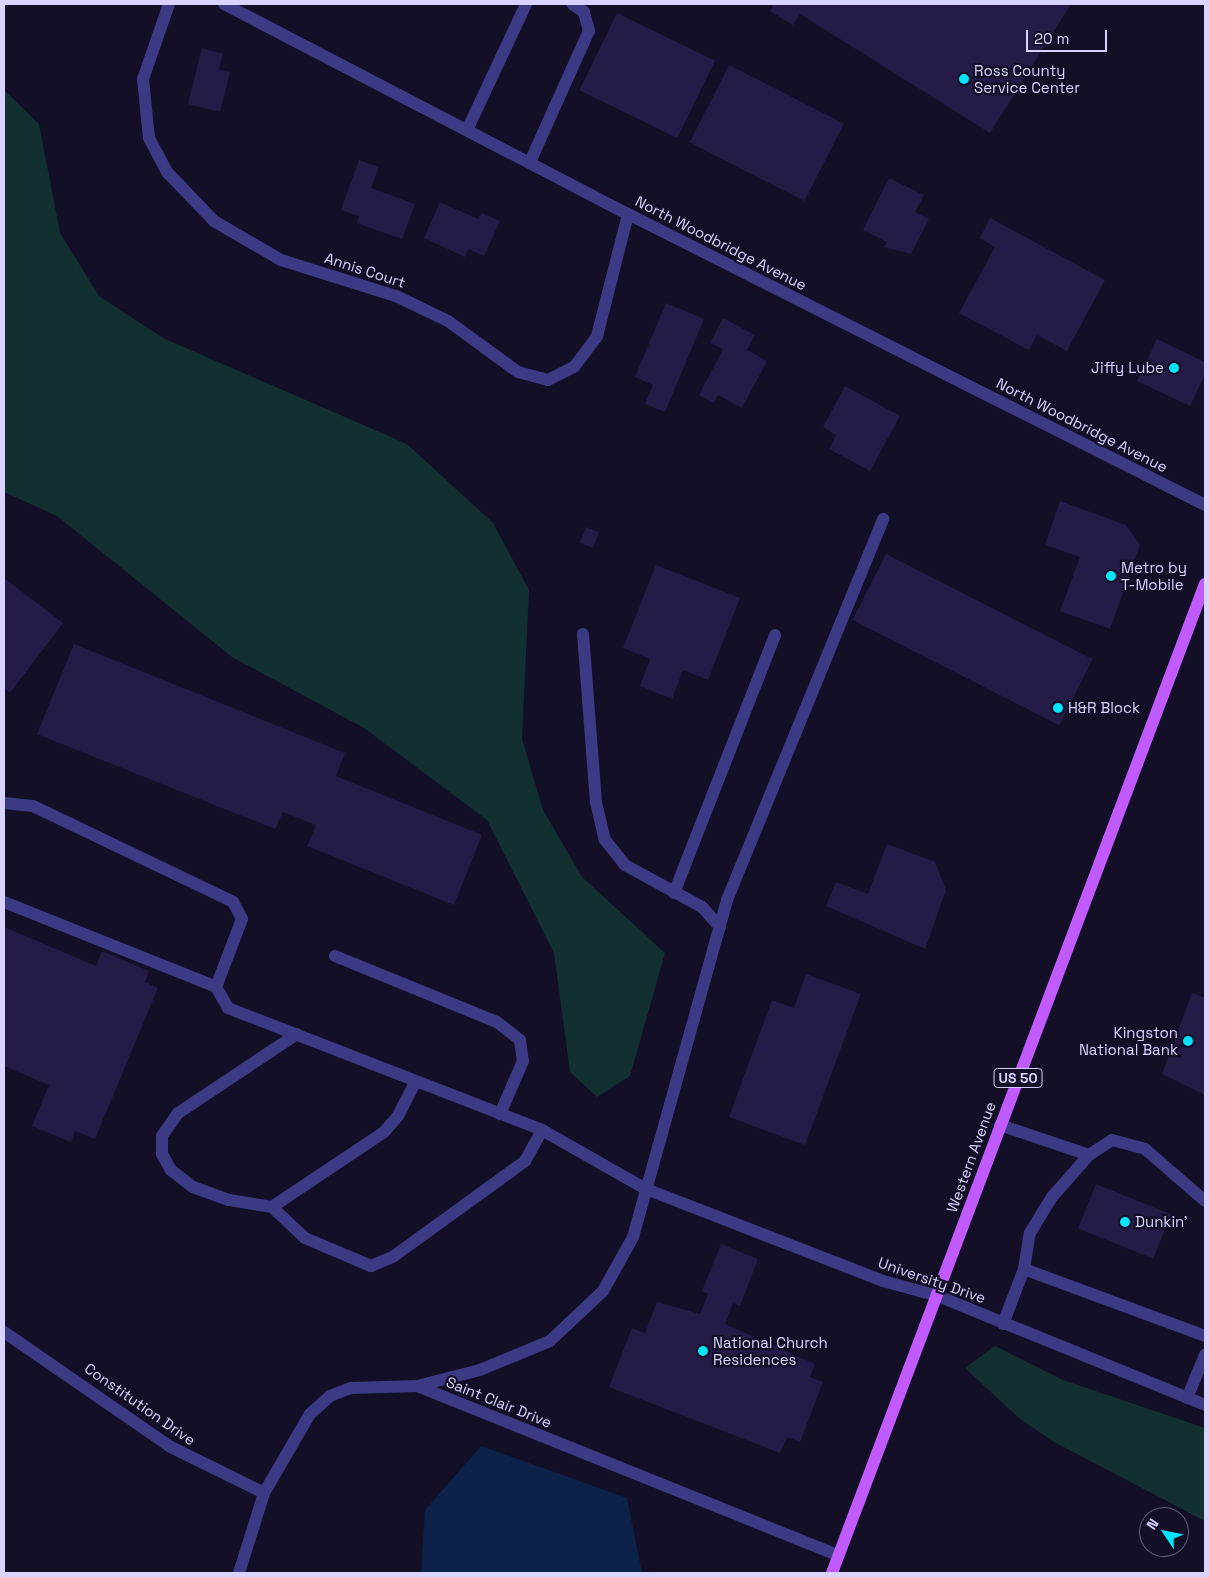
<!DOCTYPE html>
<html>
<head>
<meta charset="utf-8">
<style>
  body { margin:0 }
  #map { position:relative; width:1209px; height:1577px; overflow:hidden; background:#130f26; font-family:"Space Grotesk",sans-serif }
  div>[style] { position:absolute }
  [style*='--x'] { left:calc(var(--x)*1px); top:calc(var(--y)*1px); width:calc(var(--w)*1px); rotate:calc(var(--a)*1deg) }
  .green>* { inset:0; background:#12302f }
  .water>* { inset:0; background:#0c2248 }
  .building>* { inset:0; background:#241b47; transform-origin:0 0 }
  .minor>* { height:12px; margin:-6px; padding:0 6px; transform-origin:6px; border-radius:6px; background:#3d3a85 }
  .major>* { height:12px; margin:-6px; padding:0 6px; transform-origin:6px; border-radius:6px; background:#c25bff }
  .dots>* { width:14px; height:14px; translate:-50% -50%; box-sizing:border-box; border:2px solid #130f26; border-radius:50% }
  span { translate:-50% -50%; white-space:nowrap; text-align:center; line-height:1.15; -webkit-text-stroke:4.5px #130f26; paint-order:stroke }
  .shield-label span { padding:1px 4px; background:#130f26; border:1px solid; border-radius:4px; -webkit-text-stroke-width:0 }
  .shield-label { font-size:14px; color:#d9d4ff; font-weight:700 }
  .poi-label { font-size:15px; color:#d9d4ff }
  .left { translate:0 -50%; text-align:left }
  .right { translate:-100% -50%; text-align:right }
  .street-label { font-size:15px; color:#d9d4ff }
  .frame { position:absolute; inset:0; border:5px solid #d9d4ff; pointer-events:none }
  .north { position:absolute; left:1139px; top:1507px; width:50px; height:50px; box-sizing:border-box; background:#130f26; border:1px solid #625e7d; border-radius:50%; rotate:304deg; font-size:14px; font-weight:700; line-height:20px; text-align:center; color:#d9d4ff }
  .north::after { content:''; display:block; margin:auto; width:18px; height:22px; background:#00e5ff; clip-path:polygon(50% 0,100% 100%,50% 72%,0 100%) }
  .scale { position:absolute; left:1026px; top:30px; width:81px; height:22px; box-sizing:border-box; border:2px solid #d9d4ff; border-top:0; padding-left:6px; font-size:15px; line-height:18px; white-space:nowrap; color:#d9d4ff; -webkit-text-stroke:4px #130f26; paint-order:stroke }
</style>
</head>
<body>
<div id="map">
  <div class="green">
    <i style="clip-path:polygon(4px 90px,39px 124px,60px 233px,99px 296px,163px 338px,407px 444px,493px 523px,529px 590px,522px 739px,543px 810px,582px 877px,665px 953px,630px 1076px,597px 1097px,570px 1072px,554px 953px,487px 820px,364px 728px,232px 657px,57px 516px,4px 492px)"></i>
    <i style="clip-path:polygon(995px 1346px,1063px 1380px,1205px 1428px,1205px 1521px,1054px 1442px,1020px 1419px,965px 1368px)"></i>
  </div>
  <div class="water">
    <i style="clip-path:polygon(481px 1446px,627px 1498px,642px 1573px,421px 1573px,425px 1510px)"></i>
  </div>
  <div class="building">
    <i style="clip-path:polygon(774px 4px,1071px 4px,990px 133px,800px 14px,793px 25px,770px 11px)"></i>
    <i style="left:617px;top:13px;width:109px;height:86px;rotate:26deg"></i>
    <i style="clip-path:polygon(202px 48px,223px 54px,219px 69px,230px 72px,220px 112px,188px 104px)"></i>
    <i style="left:729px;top:65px;width:129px;height:87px;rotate:27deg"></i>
    <i style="clip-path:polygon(359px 160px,379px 167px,371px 188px,415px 204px,402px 239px,357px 223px,359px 216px,341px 210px)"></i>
    <i style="clip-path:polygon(889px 178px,924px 195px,915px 212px,929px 219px,911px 254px,884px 247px,887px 242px,863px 230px)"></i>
    <i style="clip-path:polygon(440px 202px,478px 219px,482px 213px,500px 221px,484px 256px,468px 249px,465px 257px,424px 238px)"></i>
    <i style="clip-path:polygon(990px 218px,1105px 280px,1067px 351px,1037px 335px,1029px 350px,959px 313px,995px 247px,980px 238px)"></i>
    <i style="clip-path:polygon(666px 303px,704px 319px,665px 412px,645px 404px,653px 385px,635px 377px)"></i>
    <i style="clip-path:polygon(723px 318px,755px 335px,747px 350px,767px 361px,742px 408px,718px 395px,714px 403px,699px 395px,723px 349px,710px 343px)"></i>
    <i style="clip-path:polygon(1157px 339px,1205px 362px,1205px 374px,1190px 406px,1137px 381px)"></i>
    <i style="clip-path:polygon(845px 386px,900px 416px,870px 471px,829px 449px,836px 435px,823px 427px)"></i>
    <i style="clip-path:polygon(1060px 501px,1126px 525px,1140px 545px,1110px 629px,1060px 611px,1080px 557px,1045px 545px)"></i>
    <i style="left:586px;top:527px;width:14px;height:17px;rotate:21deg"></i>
    <i style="left:886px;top:554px;width:232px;height:74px;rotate:27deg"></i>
    <i style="clip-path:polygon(656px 565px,740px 598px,708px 680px,683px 670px,672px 699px,640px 686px,650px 659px,623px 648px)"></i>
    <i style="clip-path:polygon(4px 578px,63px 623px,10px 693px,4px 688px)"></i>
    <i style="clip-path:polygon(74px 644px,345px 753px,336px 776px,482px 835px,454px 905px,307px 846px,316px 825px,283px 812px,275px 829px,37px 734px)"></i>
    <i style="clip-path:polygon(887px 844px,935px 862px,946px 890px,925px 949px,826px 906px,836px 882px,868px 894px)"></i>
    <i style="clip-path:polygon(4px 927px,96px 966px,102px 951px,149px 971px,145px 982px,158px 988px,95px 1139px,75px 1131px,71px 1142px,32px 1126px,49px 1085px,4px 1066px)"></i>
    <i style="clip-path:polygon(806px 974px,861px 994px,805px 1145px,729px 1117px,772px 1000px,794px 1008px)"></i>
    <i style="clip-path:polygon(1192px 993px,1205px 998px,1205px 1095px,1162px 1074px)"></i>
    <i style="left:1096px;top:1184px;width:81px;height:48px;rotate:22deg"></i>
    <i style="clip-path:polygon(721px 1244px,758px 1259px,740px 1306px,733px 1303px,725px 1324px,815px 1364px,810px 1377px,823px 1382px,800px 1442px,787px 1437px,780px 1453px,609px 1387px,632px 1328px,645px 1333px,657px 1302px,700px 1314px,708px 1294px,702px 1291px)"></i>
  </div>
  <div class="minor">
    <i style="--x:169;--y:4;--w:79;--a:109.1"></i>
    <i style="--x:143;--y:79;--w:59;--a:84.2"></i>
    <i style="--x:149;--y:138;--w:40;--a:62"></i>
    <i style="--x:168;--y:173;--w:66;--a:46.2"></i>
    <i style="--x:214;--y:221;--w:78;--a:30.2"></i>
    <i style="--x:281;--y:260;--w:121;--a:17.4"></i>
    <i style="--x:396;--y:296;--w:58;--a:25.7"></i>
    <i style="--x:448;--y:321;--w:87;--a:36.1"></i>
    <i style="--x:518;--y:372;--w:31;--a:15"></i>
    <i style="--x:548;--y:380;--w:29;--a:-27"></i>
    <i style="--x:574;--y:367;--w:39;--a:-53"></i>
    <i style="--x:597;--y:336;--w:126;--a:-75.7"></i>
    <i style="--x:224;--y:4;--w:455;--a:27.5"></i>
    <i style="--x:628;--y:214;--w:646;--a:26.76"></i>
    <i style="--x:468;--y:128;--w:137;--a:-64.9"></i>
    <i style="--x:530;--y:162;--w:144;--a:-65.8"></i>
    <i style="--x:589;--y:31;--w:20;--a:-105"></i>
    <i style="--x:584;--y:12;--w:14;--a:-146"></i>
    <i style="--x:583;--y:634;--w:169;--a:85.6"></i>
    <i style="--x:596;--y:802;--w:39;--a:77"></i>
    <i style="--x:605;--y:840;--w:32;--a:51"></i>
    <i style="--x:625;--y:865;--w:88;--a:28.6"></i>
    <i style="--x:702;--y:907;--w:27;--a:48"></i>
    <i style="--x:4;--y:803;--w:29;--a:6"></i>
    <i style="--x:33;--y:806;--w:222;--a:25.6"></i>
    <i style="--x:233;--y:902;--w:19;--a:62"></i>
    <i style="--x:242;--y:919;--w:73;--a:110.9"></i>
    <i style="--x:674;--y:893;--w:277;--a:-68.6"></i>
    <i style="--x:4;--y:902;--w:228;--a:21.8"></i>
    <i style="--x:216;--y:987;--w:24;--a:60"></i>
    <i style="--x:228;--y:1008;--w:337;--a:21.2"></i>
    <i style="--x:542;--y:1130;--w:120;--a:29.6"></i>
    <i style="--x:646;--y:1189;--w:254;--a:21.2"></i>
    <i style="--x:883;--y:1281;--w:57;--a:15.3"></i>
    <i style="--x:938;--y:1296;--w:288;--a:22.2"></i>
    <i style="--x:335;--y:956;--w:175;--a:22.2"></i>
    <i style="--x:497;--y:1022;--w:29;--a:38"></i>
    <i style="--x:520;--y:1040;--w:21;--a:82"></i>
    <i style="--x:523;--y:1061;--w:58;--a:113.5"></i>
    <i style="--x:297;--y:1034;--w:143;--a:146.4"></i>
    <i style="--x:178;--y:1113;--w:28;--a:125"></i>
    <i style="--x:162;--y:1136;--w:18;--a:90"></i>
    <i style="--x:162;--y:1154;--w:18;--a:61"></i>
    <i style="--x:171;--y:1170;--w:28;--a:38"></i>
    <i style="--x:193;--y:1187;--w:38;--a:20"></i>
    <i style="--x:229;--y:1200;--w:44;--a:9.2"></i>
    <i style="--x:272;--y:1207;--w:135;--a:-33.8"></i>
    <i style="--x:384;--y:1132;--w:21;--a:-49"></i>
    <i style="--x:398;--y:1116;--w:39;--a:-63"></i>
    <i style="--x:1000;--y:1125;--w:94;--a:18.6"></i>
    <i style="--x:272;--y:1207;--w:45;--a:43.2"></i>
    <i style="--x:305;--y:1238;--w:72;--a:23"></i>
    <i style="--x:371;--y:1266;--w:25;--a:-23"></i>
    <i style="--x:394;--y:1256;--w:162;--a:-35.9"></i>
    <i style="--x:525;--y:1161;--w:35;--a:-61"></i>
    <i style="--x:1024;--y:1269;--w:193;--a:20.3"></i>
    <i style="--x:1003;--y:1324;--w:59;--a:-69.1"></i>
    <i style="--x:1024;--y:1269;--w:36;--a:-81"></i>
    <i style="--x:1030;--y:1233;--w:42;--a:-58.6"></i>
    <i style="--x:1052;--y:1197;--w:56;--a:-48.6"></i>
    <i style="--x:1089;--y:1155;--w:27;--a:-33"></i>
    <i style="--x:1112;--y:1140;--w:34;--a:15"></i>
    <i style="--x:1145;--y:1149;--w:79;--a:40.9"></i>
    <i style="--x:4;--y:1332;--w:201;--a:34.6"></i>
    <i style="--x:169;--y:1446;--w:106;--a:26.3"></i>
    <i style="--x:417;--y:1386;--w:65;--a:-14.3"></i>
    <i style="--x:480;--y:1370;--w:76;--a:-22.5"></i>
    <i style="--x:550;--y:1341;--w:73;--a:-43.3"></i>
    <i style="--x:603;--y:1291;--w:62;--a:-60.9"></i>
    <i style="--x:633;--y:1237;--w:350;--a:-74.4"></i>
    <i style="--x:727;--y:900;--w:412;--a:-67.7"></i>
    <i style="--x:1187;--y:1398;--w:47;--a:-67.3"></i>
    <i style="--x:239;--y:1573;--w:84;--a:-72.6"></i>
    <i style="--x:264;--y:1493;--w:91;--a:-59.8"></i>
    <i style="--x:310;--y:1414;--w:27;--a:-42"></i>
    <i style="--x:330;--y:1396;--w:22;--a:-21"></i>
    <i style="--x:351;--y:1388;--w:66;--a:-1.7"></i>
    <i style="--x:417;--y:1386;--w:454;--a:21.9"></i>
  </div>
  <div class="major">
    <i style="--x:832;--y:1573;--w:1057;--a:-69.34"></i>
  </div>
  <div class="dots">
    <i style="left:964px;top:79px;background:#00e5ff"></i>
    <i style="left:1174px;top:368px;background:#00e5ff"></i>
    <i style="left:1111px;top:576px;background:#00e5ff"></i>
    <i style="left:1058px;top:708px;background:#00e5ff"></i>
    <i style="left:1188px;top:1041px;background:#00e5ff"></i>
    <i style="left:1125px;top:1222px;background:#00e5ff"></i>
    <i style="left:703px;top:1351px;background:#00e5ff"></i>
  </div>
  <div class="shield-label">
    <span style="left:1018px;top:1078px">US 50</span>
  </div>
  <div class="poi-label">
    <span class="left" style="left:974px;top:79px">Ross County<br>Service Center</span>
    <span class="right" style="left:1164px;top:368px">Jiffy Lube</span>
    <span class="left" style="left:1121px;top:576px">Metro by<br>T-Mobile</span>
    <span class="left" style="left:1068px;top:708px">H&amp;R Block</span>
    <span class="right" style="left:1178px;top:1041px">Kingston<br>National Bank</span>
    <span class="left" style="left:1135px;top:1222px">Dunkin'</span>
    <span class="left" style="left:713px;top:1351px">National Church<br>Residences</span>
  </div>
  <div class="street-label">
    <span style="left:721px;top:243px;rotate:27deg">North Woodbridge Avenue</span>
    <span style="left:365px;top:270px;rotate:18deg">Annis Court</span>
    <span style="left:1082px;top:425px;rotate:27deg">North Woodbridge Avenue</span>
    <span style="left:971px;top:1157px;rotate:-70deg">Western Avenue</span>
    <span style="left:932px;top:1280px;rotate:19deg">University Drive</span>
    <span style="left:499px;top:1402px;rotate:22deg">Saint Clair Drive</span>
    <span style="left:140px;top:1404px;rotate:35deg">Constitution Drive</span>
  </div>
  <div class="frame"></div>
  <div class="north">N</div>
  <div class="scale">20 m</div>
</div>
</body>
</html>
